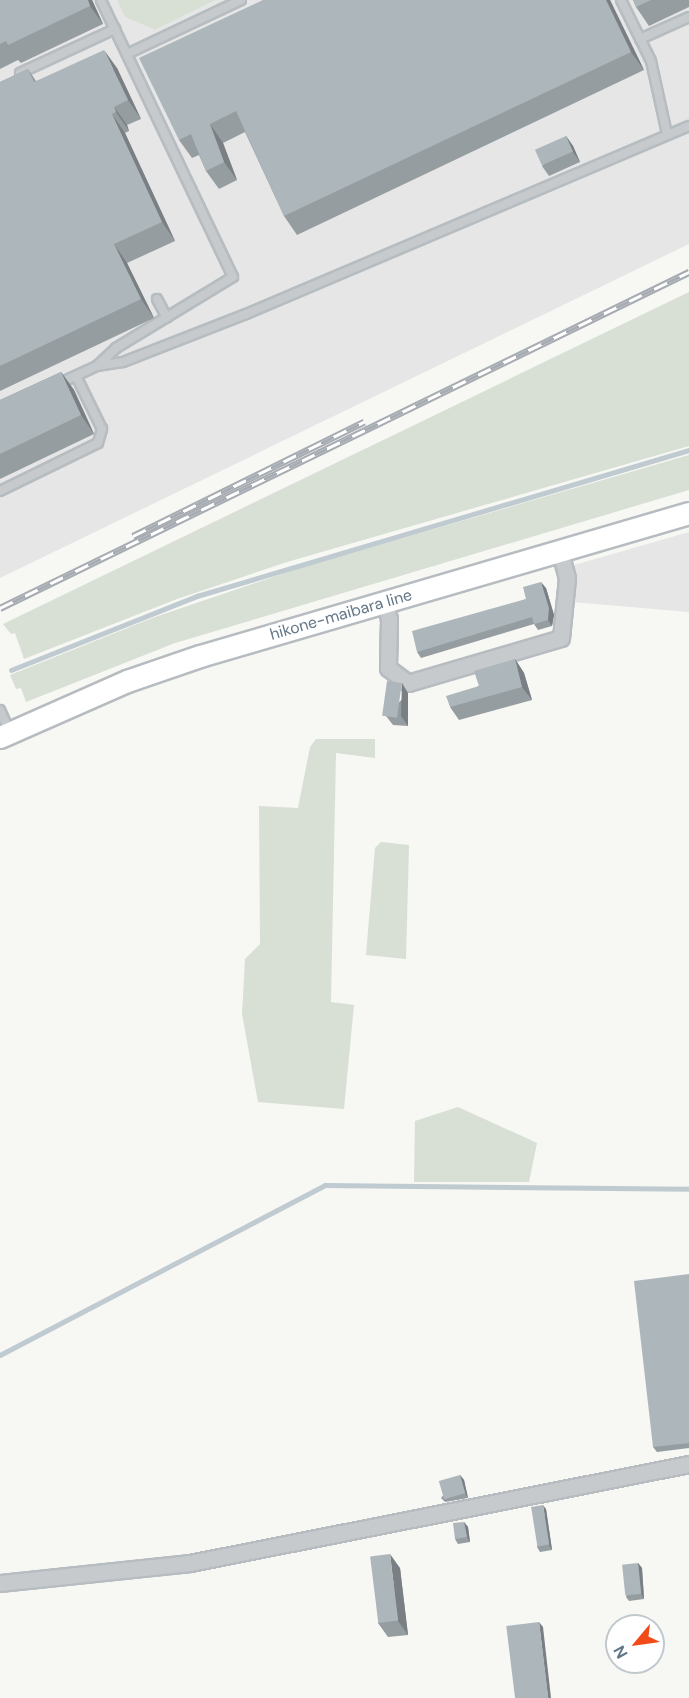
<!DOCTYPE html>
<html>
<head>
<meta charset="utf-8">
<style>
  body { margin:0 }
  #map { position:relative; width:689px; height:1698px; overflow:hidden; background:#f7f7f4; font-family:"DM Sans",sans-serif }
  div>[style] { position:absolute }
  [style*='--x'] { left:calc(var(--x)*1px); top:calc(var(--y)*1px); width:calc(var(--w)*1px); rotate:calc(var(--a)*1deg) }
  .built>* { inset:0; background:#e5e6e5 }
  .green>* { inset:0; background:#d8dfd4 }
  .stream>* { height:4.5px; margin:-2.25px; padding:0 2.25px; transform-origin:2.25px; border-radius:2.25px; background:#bfcbd0 }
  .roads { filter:drop-shadow(2px 0 #b6bcc0) drop-shadow(-2px 0 #b6bcc0) drop-shadow(0 2px #b6bcc0) drop-shadow(0 -2px #b6bcc0) }
  .lane>* { height:8px; margin:-4px; padding:0 4px; transform-origin:4px; border-radius:4px; background:#c6cacd }
  .street>* { height:15px; margin:-7.5px; padding:0 7.5px; transform-origin:7.5px; border-radius:7.5px; background:#c6cacd }
  .secondary>* { height:21px; margin:-10.5px; padding:0 10.5px; transform-origin:10.5px; border-radius:10.5px; background:#fff }
  .rail>* { height:7px; margin-top:-3.5px; transform-origin:0; background:repeating-linear-gradient(90deg,#fff 0 14px,#a6acb2 0 28px); box-sizing:border-box; border-block:2px solid #a6acb2 }
  .wall>* { inset:0; background:#959da1 }
  .shaded-wall>* { inset:0; background:#797f83 }
  .building>* { inset:0; background:#adb6bb; transform-origin:0 0 }
  span { translate:-50% -50%; white-space:nowrap; text-align:center; line-height:1.15; -webkit-text-stroke:6px #fff; paint-order:stroke }
  .street-label { font-size:16px; color:#647787 }
  .north { position:absolute; left:605px; top:1614px; width:60px; height:60px; box-sizing:border-box; background:#fff; border:2px solid #c1c9cf; border-radius:50%; rotate:241deg; font-size:16px; font-weight:700; line-height:24px; text-align:center; color:#647787 }
  .north::after { content:''; display:block; margin:auto; width:21px; height:27px; background:#f14b1a; clip-path:polygon(50% 0,100% 100%,50% 72%,0 100%) }
</style>
</head>
<body>
<div id="map">
  <div class="built">
    <i style="clip-path:polygon(0 0,117px 0,125px 17px,155px 30px,216px 0,689px 0,689px 244px,0 578px)"></i>
    <i style="clip-path:polygon(689px 532px,689px 612px,572px 602px,571px 566px)"></i>
  </div>
  <div class="green">
    <i style="clip-path:polygon(117px 0,216px 0,155px 30px,125px 17px)"></i>
    <i style="clip-path:polygon(689px 292px,689px 446px,287px 562px,177px 599px,24px 659px,15px 633px,11px 634px,3px 624px)"></i>
    <i style="clip-path:polygon(689px 455px,689px 490px,175px 643px,26px 702px,21px 688px,16px 689px,10px 675px,155px 617px,300px 568px)"></i>
    <i style="clip-path:polygon(316px 739px,375px 739px,375px 758px,336px 753px,331px 1002px,354px 1005px,344px 1109px,258px 1102px,242px 1014px,245px 959px,260px 944px,259px 806px,298px 808px,310px 747px)"></i>
    <i style="clip-path:polygon(381px 842px,409px 845px,406px 959px,366px 955px,375px 848px)"></i>
    <i style="clip-path:polygon(458px 1107px,537px 1143px,529px 1182px,414px 1182px,415px 1121px)"></i>
  </div>
  <div class="stream">
    <i style="--x:11;--y:670;--w:200;--a:-21.7"></i>
    <i style="--x:197;--y:596;--w:513;--a:-16.53"></i>
    <i style="--x:0;--y:1355;--w:367;--a:-27.6"></i>
    <i style="--x:325;--y:1185;--w:364;--a:0.6"></i>
  </div>
  <div class="roads">
    <div class="lane">
      <i style="--x:621;--y:0;--w:68;--a:63.8"></i>
      <i style="--x:651;--y:61;--w:75;--a:77.6"></i>
      <i style="--x:640;--y:39;--w:54;--a:-24.2"></i>
      <i style="--x:127;--y:54;--w:126;--a:-25.3"></i>
      <i style="--x:20;--y:73;--w:105;--a:-24.9"></i>
      <i style="--x:157;--y:299;--w:21;--a:62"></i>
      <i style="--x:98;--y:365;--w:25;--a:-43"></i>
      <i style="--x:116;--y:348;--w:137;--a:-31.3"></i>
      <i style="--x:233;--y:277;--w:307;--a:-115.5"></i>
      <i style="--x:58;--y:384;--w:43;--a:-24.8"></i>
      <i style="--x:97;--y:366;--w:26;--a:-9"></i>
      <i style="--x:123;--y:362;--w:132;--a:-21.3"></i>
      <i style="--x:246;--y:314;--w:481;--a:-23"></i>
      <i style="--x:0;--y:491;--w:109;--a:-26.1"></i>
      <i style="--x:98;--y:443;--w:15;--a:-74"></i>
      <i style="--x:102;--y:429;--w:59;--a:-116.1"></i>
      <i style="--x:0;--y:710;--w:22;--a:66"></i>
    </div>
    <div class="street">
      <i style="--x:385;--y:602;--w:17;--a:77"></i>
      <i style="--x:389;--y:619;--w:49;--a:91.2"></i>
      <i style="--x:388;--y:668;--w:25;--a:37"></i>
      <i style="--x:408;--y:683;--w:159;--a:-16.4"></i>
      <i style="--x:561;--y:638;--w:60;--a:-84.3"></i>
      <i style="--x:567;--y:578;--w:28;--a:-105"></i>
      <i style="--x:0;--y:1583;--w:191;--a:-6"></i>
      <i style="--x:190;--y:1563;--w:509;--a:-11.22"></i>
    </div>
    <div class="secondary">
      <i style="--x:0;--y:737;--w:139;--a:-23.8"></i>
      <i style="--x:127;--y:681;--w:77;--a:-18.9"></i>
      <i style="--x:200;--y:656;--w:509;--a:-16.3"></i>
    </div>
  </div>
  <div class="rail">
    <i style="--x:133;--y:536;--w:258;--a:-26.3"></i>
    <i style="--x:0;--y:608;--w:767;--a:-26"></i>
  </div>
  <div class="wall">
    <i style="clip-path:polygon(0 0,92px 0,103px 24px,21px 63px,18px 60px,0 69px)"></i>
    <i style="clip-path:polygon(263px 0,610px 0,644px 70px,297px 235px,284px 216px,245px 132px,223px 143px,237px 180px,219px 189px,206px 171px,199px 155px,192px 158px,179px 140px)"></i>
    <i style="clip-path:polygon(633px 0,689px 0,689px 7px,649px 26px,636px 7px)"></i>
    <i style="clip-path:polygon(117px 68px,141px 119px,127px 125px,129px 131px,125px 133px,175px 241px,127px 263px,154px 318px,0 391px,0 82px,28px 69px,36px 81px)"></i>
    <i style="clip-path:polygon(566px 136px,573px 146px,580px 162px,549px 176px,542px 166px)"></i>
    <i style="clip-path:polygon(61px 372px,74px 390px,94px 434px,0 479px,0 400px)"></i>
    <i style="clip-path:polygon(546px 588px,554px 615px,552px 626px,538px 630px,534px 624px,421px 658px,417px 652px,526px 599px)"></i>
    <i style="clip-path:polygon(515px 659px,524px 673px,532px 700px,459px 720px,450px 707px)"></i>
    <i style="clip-path:polygon(408px 693px,408px 726px,393px 725px,386px 716px)"></i>
    <i style="clip-path:polygon(689px 1274px,689px 1448px,657px 1452px,653px 1447px)"></i>
    <i style="clip-path:polygon(460px 1475px,464px 1480px,468px 1498px,445px 1502px,441px 1498px)"></i>
    <i style="clip-path:polygon(546px 1509px,552px 1550px,540px 1552px,537px 1547px)"></i>
    <i style="clip-path:polygon(464px 1522px,468px 1527px,470px 1542px,458px 1544px,455px 1539px)"></i>
    <i style="clip-path:polygon(638px 1563px,642px 1568px,644px 1599px,629px 1601px,626px 1597px)"></i>
    <i style="clip-path:polygon(400px 1568px,408px 1635px,388px 1637px,378px 1623px)"></i>
  </div>
  <div class="shaded-wall">
    <i style="clip-path:polygon(88px 0,92px 0,103px 24px,90px 6px)"></i>
    <i style="clip-path:polygon(606px 0,610px 0,644px 70px,631px 52px)"></i>
    <i style="clip-path:polygon(104px 50px,117px 68px,141px 119px,128px 100px)"></i>
    <i style="clip-path:polygon(114px 107px,127px 125px,129px 131px,116px 112px)"></i>
    <i style="clip-path:polygon(112px 114px,125px 133px,175px 241px,162px 222px)"></i>
    <i style="clip-path:polygon(210px 124px,223px 143px,237px 180px,224px 162px)"></i>
    <i style="clip-path:polygon(566px 136px,573px 146px,580px 162px,573px 152px)"></i>
    <i style="clip-path:polygon(114px 244px,127px 263px,154px 318px,141px 299px)"></i>
    <i style="clip-path:polygon(61px 372px,74px 390px,94px 434px,81px 415px)"></i>
    <i style="clip-path:polygon(541px 582px,546px 588px,554px 615px,552px 626px,548px 620px)"></i>
    <i style="clip-path:polygon(515px 659px,524px 673px,532px 700px,522px 687px)"></i>
    <i style="clip-path:polygon(402px 683px,408px 693px,408px 726px,401px 716px)"></i>
    <i style="clip-path:polygon(460px 1475px,464px 1480px,468px 1498px,465px 1493px)"></i>
    <i style="clip-path:polygon(543px 1505px,546px 1509px,552px 1550px,549px 1545px)"></i>
    <i style="clip-path:polygon(464px 1522px,468px 1527px,470px 1542px,467px 1537px)"></i>
    <i style="clip-path:polygon(390px 1554px,400px 1568px,408px 1635px,398px 1621px)"></i>
    <i style="clip-path:polygon(638px 1563px,642px 1568px,644px 1599px,641px 1594px)"></i>
    <i style="clip-path:polygon(539px 1622px,543px 1627px,551px 1698px,548px 1698px)"></i>
  </div>
  <div class="building">
    <i style="clip-path:polygon(0 0,88px 0,90px 6px,8px 45px,6px 41px,0 44px)"></i>
    <i style="clip-path:polygon(263px 0,606px 0,631px 52px,284px 216px,236px 111px,210px 124px,224px 162px,206px 171px,191px 134px,179px 140px,139px 58px)"></i>
    <i style="clip-path:polygon(633px 0,651px 0,636px 7px)"></i>
    <i style="clip-path:polygon(104px 50px,128px 100px,114px 107px,116px 112px,112px 114px,162px 222px,114px 244px,141px 299px,0 366px,0 82px,28px 69px,34px 82px)"></i>
    <i style="left:566px;top:136px;width:17px;height:34px;rotate:66deg"></i>
    <i style="clip-path:polygon(61px 372px,81px 415px,0 454px,0 400px)"></i>
    <i style="clip-path:polygon(541px 582px,549px 608px,548px 620px,534px 624px,532px 617px,417px 652px,412px 631px,526px 599px,523px 587px)"></i>
    <i style="clip-path:polygon(515px 659px,522px 687px,450px 707px,446px 696px,479px 686px,474px 671px)"></i>
    <i style="left:387px;top:681px;width:15px;height:35px;rotate:8deg"></i>
    <i style="clip-path:polygon(689px 1274px,689px 1443px,653px 1447px,634px 1281px)"></i>
    <i style="left:460px;top:1475px;width:19px;height:22px;rotate:74deg"></i>
    <i style="left:543px;top:1505px;width:40px;height:12px;rotate:81deg"></i>
    <i style="clip-path:polygon(464px 1522px,467px 1537px,455px 1539px,453px 1523px)"></i>
    <i style="left:390px;top:1554px;width:67px;height:20px;rotate:83deg"></i>
    <i style="left:638px;top:1563px;width:31px;height:16px;rotate:84deg"></i>
    <i style="left:539px;top:1622px;width:77px;height:33px;rotate:83deg"></i>
  </div>
  <div class="street-label">
    <span style="left:341px;top:615px;rotate:-16deg">hikone-maibara line</span>
  </div>
  <div class="north">N</div>
</div>
</body>
</html>
